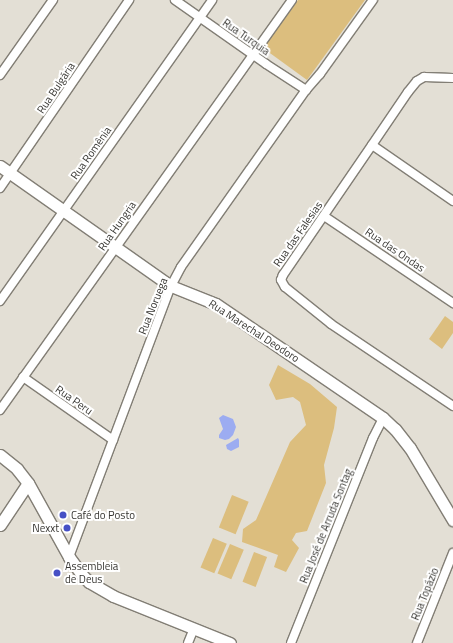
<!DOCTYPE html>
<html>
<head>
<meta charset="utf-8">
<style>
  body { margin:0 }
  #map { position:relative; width:453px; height:643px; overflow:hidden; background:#e3dfd5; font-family:"Titillium Web",sans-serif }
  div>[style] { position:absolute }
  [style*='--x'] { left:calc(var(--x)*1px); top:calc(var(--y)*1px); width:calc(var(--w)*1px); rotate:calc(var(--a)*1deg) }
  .green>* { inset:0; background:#dcbe7e; transform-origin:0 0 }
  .water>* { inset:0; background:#9cacf1 }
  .roads { filter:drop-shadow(1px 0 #827e75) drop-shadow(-1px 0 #827e75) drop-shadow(0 1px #827e75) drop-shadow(0 -1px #827e75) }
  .street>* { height:8px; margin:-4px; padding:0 4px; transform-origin:4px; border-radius:4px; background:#fff }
  .secondary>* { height:11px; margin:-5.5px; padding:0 5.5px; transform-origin:5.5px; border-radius:5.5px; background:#fff }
  .dots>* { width:11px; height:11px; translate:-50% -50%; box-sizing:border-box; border:2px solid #fff; border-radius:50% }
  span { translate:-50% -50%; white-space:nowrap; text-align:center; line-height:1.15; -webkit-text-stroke:4px #fff; paint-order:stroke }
  .street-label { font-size:11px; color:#373632 }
  .poi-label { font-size:11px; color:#373632 }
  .left { translate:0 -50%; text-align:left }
  .right { translate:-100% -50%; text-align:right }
</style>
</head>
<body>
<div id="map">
  <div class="green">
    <i style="clip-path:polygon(298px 0,365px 0,307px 80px,263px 48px)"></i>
    <i style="clip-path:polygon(445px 316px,453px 322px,453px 333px,442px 349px,429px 339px)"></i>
    <i style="clip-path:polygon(278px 365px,310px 384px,337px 407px,334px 428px,324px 465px,326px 483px,307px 531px,296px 533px,292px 540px,299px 548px,286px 572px,274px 567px,278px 555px,242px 542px,243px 529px,256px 520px,290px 442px,306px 425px,300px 402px,293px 397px,276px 400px,269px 385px)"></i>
    <i style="left:232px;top:495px;width:18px;height:35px;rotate:22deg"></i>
    <i style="left:213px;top:538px;width:15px;height:32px;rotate:23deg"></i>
    <i style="left:230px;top:544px;width:15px;height:32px;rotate:23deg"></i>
    <i style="left:254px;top:552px;width:14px;height:32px;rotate:21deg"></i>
  </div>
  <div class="water">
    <i style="clip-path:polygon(223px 415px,233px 419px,236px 427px,233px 435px,229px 439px,225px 440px,219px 438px,219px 435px,223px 429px,219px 418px)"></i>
    <i style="clip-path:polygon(238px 438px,239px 440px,239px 447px,231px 451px,227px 449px,226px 445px)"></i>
  </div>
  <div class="roads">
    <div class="street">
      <i style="--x:175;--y:0;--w:111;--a:35.1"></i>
      <i style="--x:266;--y:64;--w:48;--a:33"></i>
      <i style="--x:0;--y:75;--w:92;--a:-54.8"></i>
      <i style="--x:372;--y:145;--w:64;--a:-55.8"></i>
      <i style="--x:408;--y:92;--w:14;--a:-51"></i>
      <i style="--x:417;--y:81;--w:8;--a:-30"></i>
      <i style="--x:424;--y:77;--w:29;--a:2"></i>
      <i style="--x:0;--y:188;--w:228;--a:-55.5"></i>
      <i style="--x:453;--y:201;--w:98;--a:-145.3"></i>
      <i style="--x:372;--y:145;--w:158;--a:124.4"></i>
      <i style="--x:283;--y:275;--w:5;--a:112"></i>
      <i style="--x:281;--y:280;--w:8;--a:60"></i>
      <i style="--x:285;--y:287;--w:59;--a:38.8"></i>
      <i style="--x:331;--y:324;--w:147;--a:33.9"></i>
      <i style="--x:324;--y:216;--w:156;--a:34"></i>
      <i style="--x:0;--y:301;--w:368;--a:-54.8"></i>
      <i style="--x:23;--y:377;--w:110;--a:35"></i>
      <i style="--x:0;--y:410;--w:503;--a:-54.54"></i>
      <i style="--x:69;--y:557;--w:290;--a:-69.4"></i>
      <i style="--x:171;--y:286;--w:21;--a:-62"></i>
      <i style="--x:181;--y:267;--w:217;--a:-54.8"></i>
      <i style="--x:306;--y:90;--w:21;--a:-49"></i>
      <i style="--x:320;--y:74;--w:91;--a:-54.4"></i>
      <i style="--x:188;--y:643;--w:16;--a:-68"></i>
      <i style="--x:291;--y:643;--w:221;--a:-68.2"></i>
      <i style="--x:373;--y:438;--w:22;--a:-63"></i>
      <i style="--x:417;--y:643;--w:97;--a:-68.2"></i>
    </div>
    <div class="secondary">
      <i style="--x:0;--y:166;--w:209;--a:35.1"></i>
      <i style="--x:171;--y:286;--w:48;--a:21.8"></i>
      <i style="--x:216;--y:304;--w:202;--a:34.3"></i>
      <i style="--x:383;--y:418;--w:16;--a:43"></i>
      <i style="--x:395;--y:429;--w:24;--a:52"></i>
      <i style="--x:410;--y:448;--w:84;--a:59.2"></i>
      <i style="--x:0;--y:455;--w:22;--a:39"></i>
      <i style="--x:17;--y:469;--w:18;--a:52"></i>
      <i style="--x:28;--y:483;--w:85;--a:61"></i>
      <i style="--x:69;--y:557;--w:22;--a:54"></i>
      <i style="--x:82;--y:575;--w:10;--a:45"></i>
      <i style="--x:89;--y:582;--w:28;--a:30"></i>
      <i style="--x:113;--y:596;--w:126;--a:21.9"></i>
      <i style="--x:0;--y:525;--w:50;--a:-56.3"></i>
    </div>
  </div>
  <div class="dots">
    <i style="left:63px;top:515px;background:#4650c5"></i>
    <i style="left:67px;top:528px;background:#4650c5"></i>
    <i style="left:57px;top:573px;background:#4650c5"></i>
  </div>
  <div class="street-label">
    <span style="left:246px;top:37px;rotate:35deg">Rua Turquia</span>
    <span style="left:56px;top:88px;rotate:-56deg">Rua Bulgária</span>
    <span style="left:91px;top:153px;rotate:-55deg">Rua Romênia</span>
    <span style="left:117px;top:226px;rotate:-55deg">Rua Hungria</span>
    <span style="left:298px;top:234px;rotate:-55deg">Rua das Falesias</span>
    <span style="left:395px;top:250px;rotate:34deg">Rua das Ondas</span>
    <span style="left:153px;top:306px;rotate:-68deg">Rua Noruega</span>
    <span style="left:254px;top:331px;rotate:33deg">Rua Marechal Deodoro</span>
    <span style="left:74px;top:400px;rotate:35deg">Rua Peru</span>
    <span style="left:326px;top:526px;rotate:-68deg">Rua José de Arruda Sontag</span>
    <span style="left:425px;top:594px;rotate:-68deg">Rua Topázio</span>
  </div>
  <div class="poi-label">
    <span class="left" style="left:71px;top:515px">Café do Posto</span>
    <span class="right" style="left:59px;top:528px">Nexxt</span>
    <span class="left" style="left:65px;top:573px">Assembleia<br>de Deus</span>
  </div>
</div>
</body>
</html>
